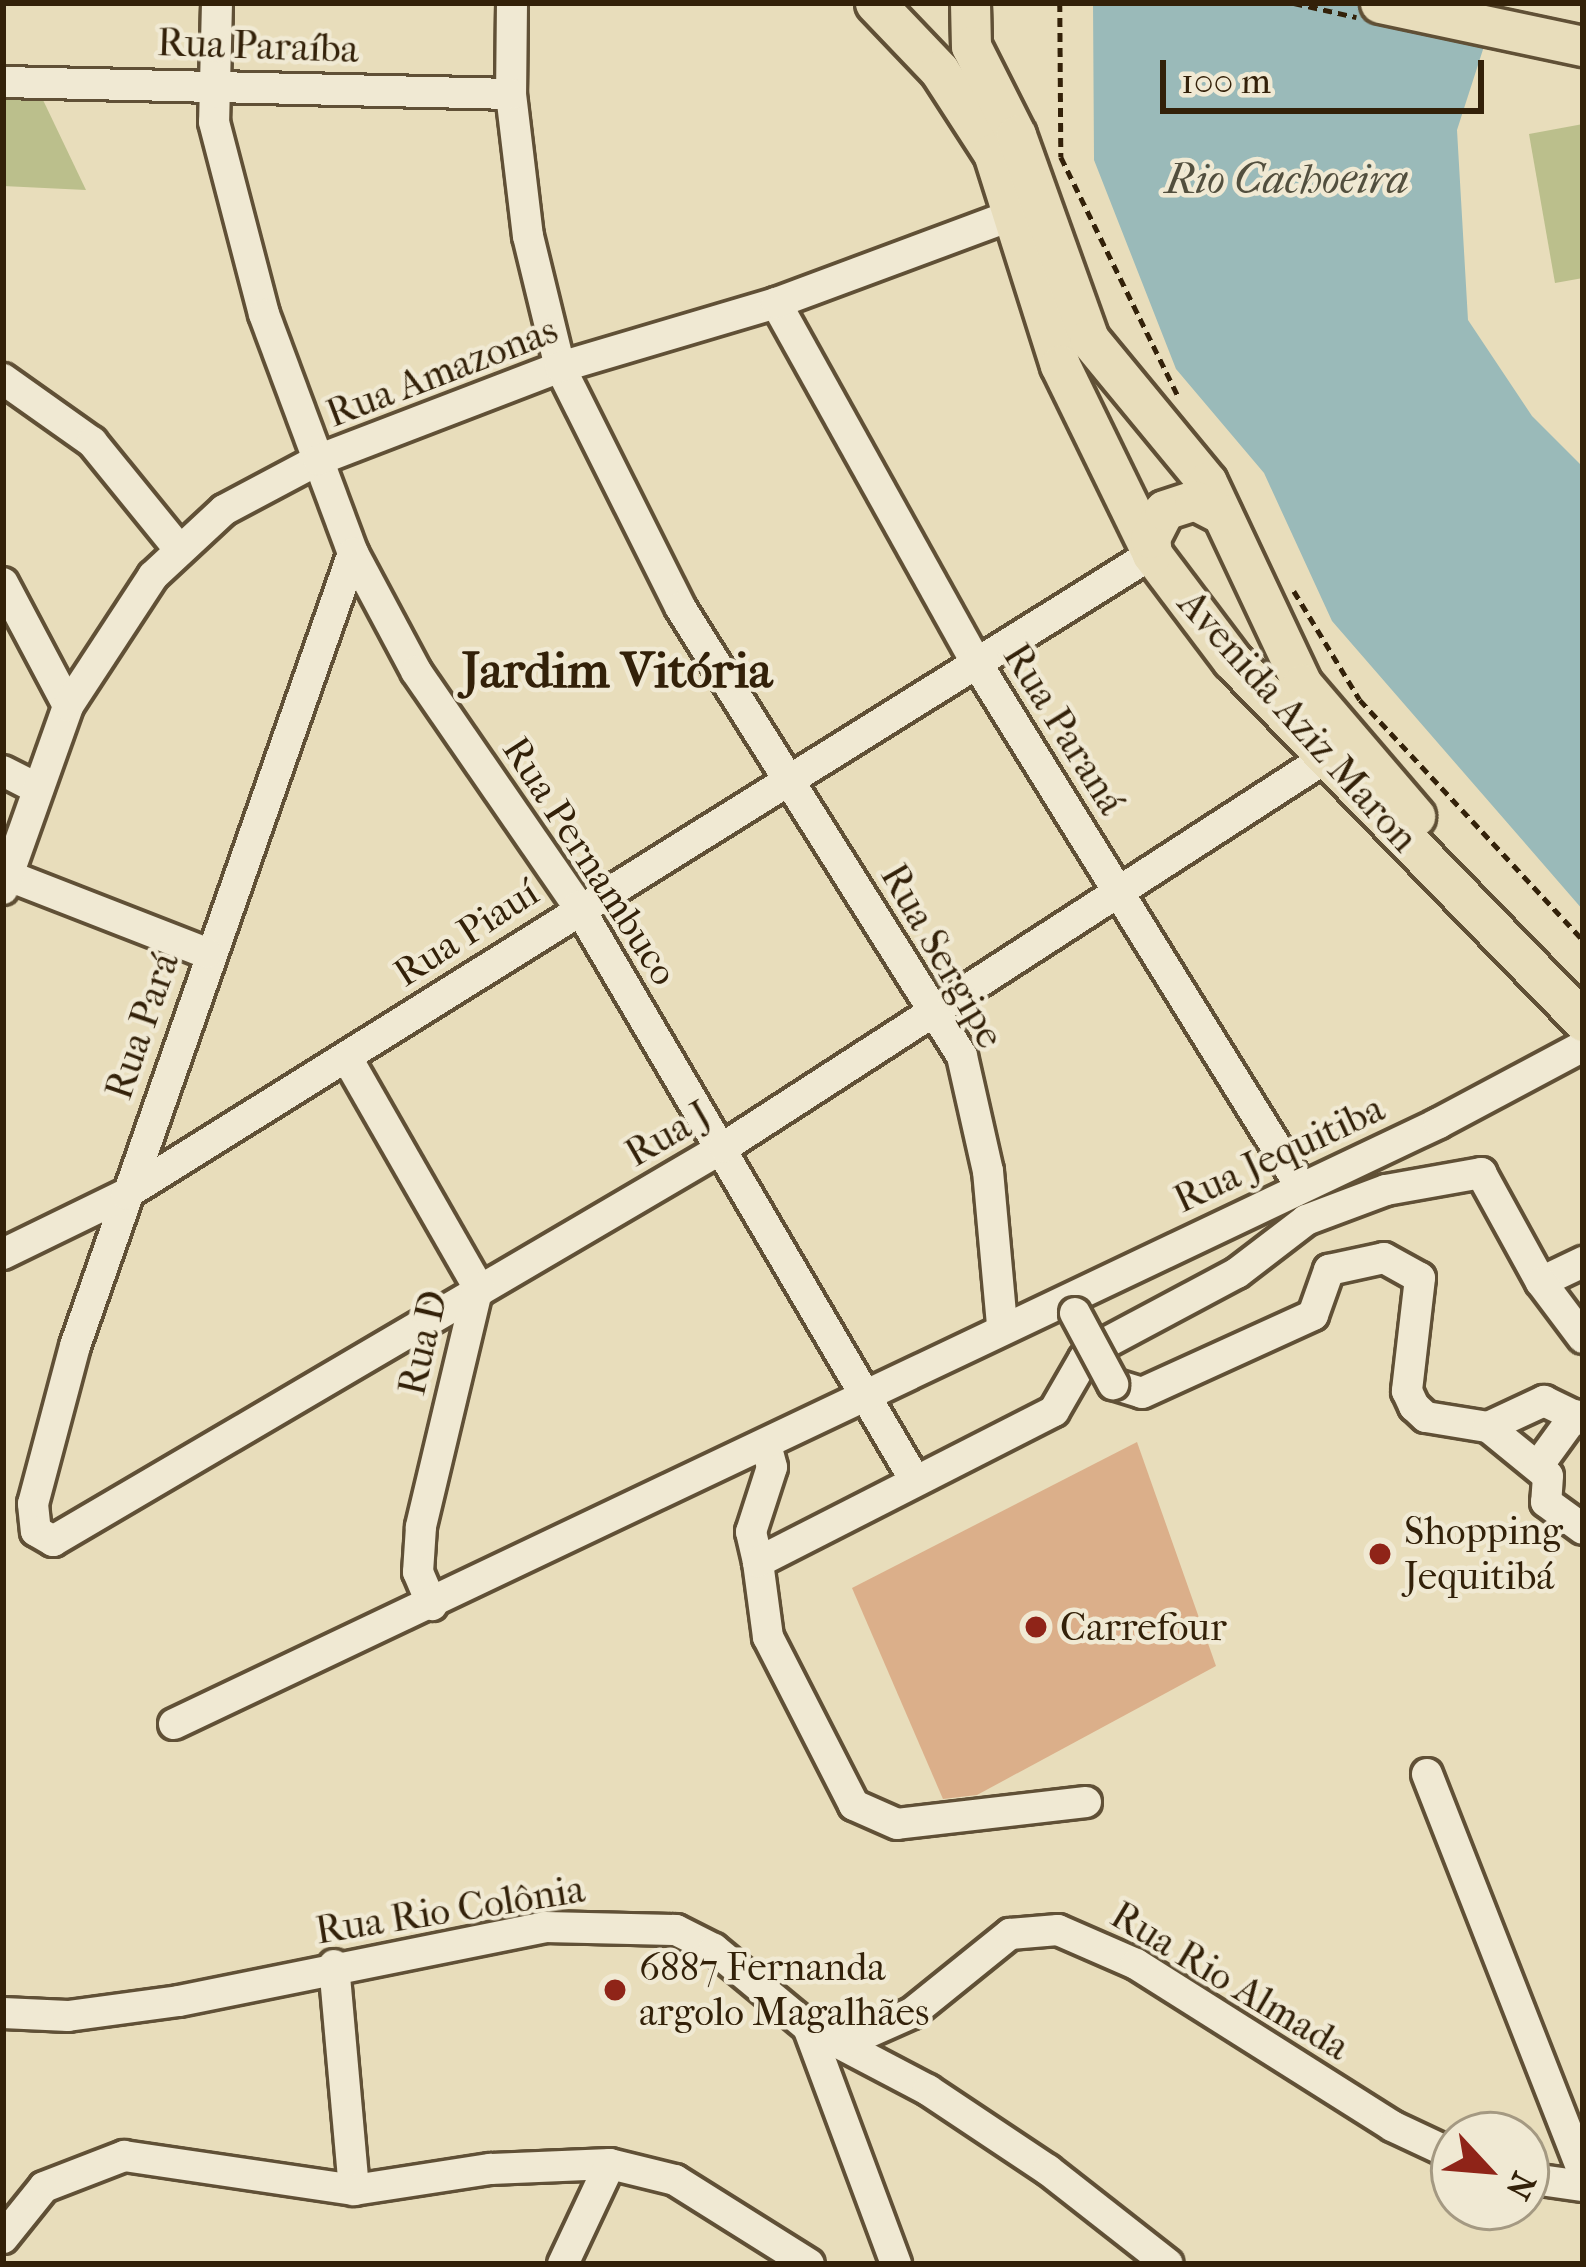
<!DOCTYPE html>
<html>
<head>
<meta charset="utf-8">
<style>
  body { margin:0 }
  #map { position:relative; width:1586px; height:2267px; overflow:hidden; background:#e8ddbb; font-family:"IM FELL French Canon",serif }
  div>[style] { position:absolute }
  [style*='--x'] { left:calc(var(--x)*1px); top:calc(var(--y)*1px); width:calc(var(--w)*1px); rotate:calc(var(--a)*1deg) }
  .green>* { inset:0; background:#bbbf8c }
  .water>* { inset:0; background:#9abab9 }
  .building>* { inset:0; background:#dbaf8a }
  .path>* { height:4.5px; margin-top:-2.25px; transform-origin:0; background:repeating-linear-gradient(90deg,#332109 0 9px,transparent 0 15px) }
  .roads { filter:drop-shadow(3px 0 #605036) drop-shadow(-3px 0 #605036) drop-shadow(0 3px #605036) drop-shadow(0 -3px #605036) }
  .minor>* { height:30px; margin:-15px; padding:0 15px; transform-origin:15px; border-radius:15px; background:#f0e9d3 }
  .major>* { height:39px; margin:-19.5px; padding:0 19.5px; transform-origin:19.5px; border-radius:19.5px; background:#e8ddbb }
  .bridges { filter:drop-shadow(3px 0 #605036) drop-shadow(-3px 0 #605036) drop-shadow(0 3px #605036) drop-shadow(0 -3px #605036) }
  .minor-bridge>* { height:30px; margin:-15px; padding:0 15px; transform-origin:15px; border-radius:15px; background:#f0e9d3 }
  .dots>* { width:33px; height:33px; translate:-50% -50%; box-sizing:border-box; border:6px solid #f0e9d3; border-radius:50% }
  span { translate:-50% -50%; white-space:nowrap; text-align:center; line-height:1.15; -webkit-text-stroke:9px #f0e9d3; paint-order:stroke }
  .street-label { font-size:39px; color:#332109 }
  .poi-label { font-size:39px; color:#332109 }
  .left { translate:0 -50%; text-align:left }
  .water-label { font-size:42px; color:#524f3e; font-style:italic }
  .district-label { font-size:51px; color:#332109; font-weight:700 }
  .frame { position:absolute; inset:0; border:6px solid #332109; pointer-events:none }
  .north { position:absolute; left:1430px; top:2111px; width:120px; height:120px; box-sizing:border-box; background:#f0e9d3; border:3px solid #a49982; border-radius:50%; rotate:116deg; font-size:33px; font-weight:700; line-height:48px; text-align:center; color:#332109 }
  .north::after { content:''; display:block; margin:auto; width:42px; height:54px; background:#8f2418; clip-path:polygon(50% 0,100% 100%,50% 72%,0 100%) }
  .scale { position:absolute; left:1160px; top:60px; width:324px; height:54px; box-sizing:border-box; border:6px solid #332109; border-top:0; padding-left:15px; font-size:36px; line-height:42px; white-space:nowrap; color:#332109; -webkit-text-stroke:9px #f0e9d3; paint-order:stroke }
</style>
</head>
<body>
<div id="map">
  <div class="green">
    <i style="clip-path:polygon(3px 97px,43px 100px,86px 190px,3px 186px)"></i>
    <i style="clip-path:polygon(1583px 124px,1583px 278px,1555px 283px,1529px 134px)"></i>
  </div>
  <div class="water">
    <i style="clip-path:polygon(1093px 3px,1498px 3px,1457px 130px,1468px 320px,1532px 416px,1583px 467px,1583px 910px,1332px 621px,1264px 473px,1176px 369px,1094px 160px)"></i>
  </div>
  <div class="building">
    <i style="clip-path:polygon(1137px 1442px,1216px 1666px,977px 1795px,943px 1799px,852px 1588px)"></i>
  </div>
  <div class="path">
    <i style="--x:1060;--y:3;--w:154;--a:89.6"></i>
    <i style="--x:1061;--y:157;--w:266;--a:63.9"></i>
    <i style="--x:1294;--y:3;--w:64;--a:12.7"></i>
    <i style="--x:1294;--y:591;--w:127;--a:58.8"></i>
    <i style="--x:1360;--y:700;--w:328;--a:47.1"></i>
  </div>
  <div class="roads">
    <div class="minor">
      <i style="--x:217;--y:3;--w:119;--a:91.4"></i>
      <i style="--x:214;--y:122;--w:198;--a:75.4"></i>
      <i style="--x:264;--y:314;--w:255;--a:69.6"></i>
      <i style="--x:353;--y:553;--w:134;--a:61.9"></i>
      <i style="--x:416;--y:671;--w:285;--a:55.4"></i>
      <i style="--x:578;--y:906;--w:662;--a:59.6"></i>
      <i style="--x:512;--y:3;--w:91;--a:90.6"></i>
      <i style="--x:511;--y:94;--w:143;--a:83.2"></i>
      <i style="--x:528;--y:236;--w:135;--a:76.3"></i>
      <i style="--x:560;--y:367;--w:268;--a:63.4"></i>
      <i style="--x:680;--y:607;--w:530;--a:57.87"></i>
      <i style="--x:962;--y:1056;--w:118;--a:77.3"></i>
      <i style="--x:988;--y:1171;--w:154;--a:84.8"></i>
      <i style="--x:3;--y:82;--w:508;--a:1.35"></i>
      <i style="--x:776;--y:303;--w:411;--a:60.9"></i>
      <i style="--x:976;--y:662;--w:617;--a:58.24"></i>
      <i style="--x:3;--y:379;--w:109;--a:35.3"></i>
      <i style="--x:92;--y:442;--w:138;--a:50.9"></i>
      <i style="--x:353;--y:553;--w:840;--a:109.32"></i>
      <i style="--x:75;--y:1346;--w:163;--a:104.9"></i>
      <i style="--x:33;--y:1504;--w:27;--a:84"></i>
      <i style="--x:36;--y:1531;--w:20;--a:30"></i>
      <i style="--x:53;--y:1541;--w:778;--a:-30.42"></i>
      <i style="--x:724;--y:1147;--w:715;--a:-32.89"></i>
      <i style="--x:3;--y:583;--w:139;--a:62.1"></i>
      <i style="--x:3;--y:771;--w:36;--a:27"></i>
      <i style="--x:9;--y:876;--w:212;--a:21.3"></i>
      <i style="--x:3;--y:889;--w:194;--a:-70.4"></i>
      <i style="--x:68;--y:706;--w:155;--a:-56.8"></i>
      <i style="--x:153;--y:576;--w:97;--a:-42.9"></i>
      <i style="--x:224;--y:510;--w:106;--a:-28"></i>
      <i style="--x:318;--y:460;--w:259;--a:-21"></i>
      <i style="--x:560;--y:367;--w:225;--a:-16.5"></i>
      <i style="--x:776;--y:303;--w:255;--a:-20.4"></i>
      <i style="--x:347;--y:1058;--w:264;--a:60.2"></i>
      <i style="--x:478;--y:1287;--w:247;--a:103.4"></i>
      <i style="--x:421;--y:1527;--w:45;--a:93.8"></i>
      <i style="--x:418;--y:1572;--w:36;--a:67"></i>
      <i style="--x:3;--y:1254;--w:137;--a:-26"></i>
      <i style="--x:126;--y:1194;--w:1209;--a:-31.96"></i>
      <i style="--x:1541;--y:1282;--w:47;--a:-25.5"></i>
      <i style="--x:1113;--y:1384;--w:30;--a:17"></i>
      <i style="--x:1142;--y:1393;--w:188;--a:-24.5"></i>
      <i style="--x:1313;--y:1315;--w:48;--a:-70.4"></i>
      <i style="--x:1329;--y:1270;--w:56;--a:-12.3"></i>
      <i style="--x:1384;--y:1258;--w:41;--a:29.1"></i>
      <i style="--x:1420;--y:1278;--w:114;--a:96.6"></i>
      <i style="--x:1407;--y:1391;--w:17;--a:65"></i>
      <i style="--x:1414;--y:1406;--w:16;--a:43"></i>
      <i style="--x:1426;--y:1417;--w:63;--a:9.2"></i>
      <i style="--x:1488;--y:1427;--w:77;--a:39.2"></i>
      <i style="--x:1548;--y:1476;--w:26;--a:94"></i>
      <i style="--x:1546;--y:1502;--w:46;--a:36.1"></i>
      <i style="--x:1488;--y:1427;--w:62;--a:-24.9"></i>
      <i style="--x:1544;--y:1401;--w:43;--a:26"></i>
      <i style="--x:1538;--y:1466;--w:63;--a:-54"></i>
      <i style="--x:758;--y:1562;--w:31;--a:-103"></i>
      <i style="--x:751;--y:1532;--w:68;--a:-72.1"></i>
      <i style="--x:772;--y:1467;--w:23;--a:-105"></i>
      <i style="--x:174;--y:1724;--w:1401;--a:-25.41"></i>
      <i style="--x:1439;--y:1123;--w:163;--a:-28.1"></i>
      <i style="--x:1427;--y:1774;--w:427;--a:68.6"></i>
      <i style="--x:1086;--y:1802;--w:190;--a:173.4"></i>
      <i style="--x:897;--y:1824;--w:47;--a:-156.2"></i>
      <i style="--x:854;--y:1805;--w:189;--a:-117.1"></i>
      <i style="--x:768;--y:1637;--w:76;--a:-97.6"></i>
      <i style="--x:758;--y:1562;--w:332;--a:-27"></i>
      <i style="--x:1054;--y:1411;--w:60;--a:-60"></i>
      <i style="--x:1084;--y:1359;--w:23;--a:-38"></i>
      <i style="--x:1102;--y:1345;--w:153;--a:-28.1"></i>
      <i style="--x:1237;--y:1273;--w:87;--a:-37.5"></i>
      <i style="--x:1306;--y:1220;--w:85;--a:-20.6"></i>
      <i style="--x:1386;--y:1190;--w:97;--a:-10.1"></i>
      <i style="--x:1481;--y:1173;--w:124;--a:61.2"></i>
      <i style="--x:1541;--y:1282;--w:70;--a:53.1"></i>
      <i style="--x:334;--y:1965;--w:226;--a:84.9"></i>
      <i style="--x:3;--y:2013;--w:65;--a:2.6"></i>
      <i style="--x:68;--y:2016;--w:112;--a:-7.7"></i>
      <i style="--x:179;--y:2001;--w:373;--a:-11.4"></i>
      <i style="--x:545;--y:1927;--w:131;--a:1.3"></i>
      <i style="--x:676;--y:1930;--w:42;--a:26.6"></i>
      <i style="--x:714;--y:1949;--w:122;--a:39.7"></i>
      <i style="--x:808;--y:2027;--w:136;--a:27.7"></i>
      <i style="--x:928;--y:2090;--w:144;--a:33.7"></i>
      <i style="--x:1048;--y:2170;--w:152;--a:38.1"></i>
      <i style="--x:808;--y:2027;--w:253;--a:69.6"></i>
      <i style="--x:842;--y:2044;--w:77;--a:-23.9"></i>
      <i style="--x:912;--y:2013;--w:126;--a:-38.9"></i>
      <i style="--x:1010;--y:1934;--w:48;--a:-4.8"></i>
      <i style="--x:1058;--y:1930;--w:85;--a:23.6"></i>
      <i style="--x:1136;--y:1964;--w:303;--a:32.3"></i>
      <i style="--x:1392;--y:2126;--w:68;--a:25.1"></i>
      <i style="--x:1526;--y:2178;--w:58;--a:8"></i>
      <i style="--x:3;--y:2238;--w:65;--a:-51.2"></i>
      <i style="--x:44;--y:2187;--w:86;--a:-21.2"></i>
      <i style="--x:124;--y:2156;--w:232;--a:8.4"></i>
      <i style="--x:354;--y:2190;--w:138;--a:-8.8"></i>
      <i style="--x:490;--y:2169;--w:120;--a:-2.4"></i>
      <i style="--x:610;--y:2164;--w:67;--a:13.8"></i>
      <i style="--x:675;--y:2180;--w:158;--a:32.1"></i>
      <i style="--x:563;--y:2264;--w:110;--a:-64.8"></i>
    </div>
    <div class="major">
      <i style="--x:875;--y:3;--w:93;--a:46.3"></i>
      <i style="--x:939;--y:70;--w:99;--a:57"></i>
      <i style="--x:993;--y:153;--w:222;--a:72.5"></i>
      <i style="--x:1060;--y:365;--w:210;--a:64"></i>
      <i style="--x:1152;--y:554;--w:133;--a:53"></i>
      <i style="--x:1232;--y:660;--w:504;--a:45.8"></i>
      <i style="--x:970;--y:3;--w:43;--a:88.7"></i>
      <i style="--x:971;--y:46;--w:100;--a:63.2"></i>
      <i style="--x:1016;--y:135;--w:217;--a:70.3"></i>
      <i style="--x:1089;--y:339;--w:185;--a:50.5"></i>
      <i style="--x:1207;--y:482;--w:223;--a:64.8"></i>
      <i style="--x:1302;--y:684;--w:174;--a:49.4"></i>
      <i style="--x:1380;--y:3;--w:208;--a:12"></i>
      <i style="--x:1152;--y:554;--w:16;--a:-97"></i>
      <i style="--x:1150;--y:538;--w:31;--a:-63"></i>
      <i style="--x:1164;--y:510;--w:32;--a:-18"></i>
      <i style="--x:1194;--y:500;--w:31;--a:27"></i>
    </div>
  </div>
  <div class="bridges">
    <div class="minor-bridge">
      <i style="--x:1075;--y:1313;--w:81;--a:61.8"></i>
    </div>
  </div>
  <div class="dots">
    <i style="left:1380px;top:1554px;background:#8f2418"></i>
    <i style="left:1036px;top:1627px;background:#8f2418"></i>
    <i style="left:615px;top:1990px;background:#8f2418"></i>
  </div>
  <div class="street-label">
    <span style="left:258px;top:46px;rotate:2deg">Rua Paraíba</span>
    <span style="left:442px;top:372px;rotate:-21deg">Rua Amazonas</span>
    <span style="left:1298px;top:721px;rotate:48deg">Avenida Aziz Maron</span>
    <span style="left:1064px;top:729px;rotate:58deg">Rua Paraná</span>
    <span style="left:590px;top:861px;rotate:57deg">Rua Pernambuco</span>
    <span style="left:466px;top:933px;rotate:-33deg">Rua Piauí</span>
    <span style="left:942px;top:956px;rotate:60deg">Rua Sergipe</span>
    <span style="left:142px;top:1026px;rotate:-71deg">Rua Pará</span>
    <span style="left:668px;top:1134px;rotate:-30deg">Rua J</span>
    <span style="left:1279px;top:1154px;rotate:-25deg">Rua Jequitiba</span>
    <span style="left:423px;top:1343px;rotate:-77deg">Rua D</span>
    <span style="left:450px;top:1910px;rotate:-9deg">Rua Rio Colônia</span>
    <span style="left:1230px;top:1981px;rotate:31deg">Rua Rio Almada</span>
  </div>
  <div class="poi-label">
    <span class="left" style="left:1404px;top:1554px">Shopping<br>Jequitibá</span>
    <span class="left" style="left:1060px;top:1627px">Carrefour</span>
    <span class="left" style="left:639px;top:1990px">6887 Fernanda<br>argolo Magalhães</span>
  </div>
  <div class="water-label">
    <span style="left:1287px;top:180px">Rio Cachoeira</span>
  </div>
  <div class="district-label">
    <span style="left:617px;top:670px">Jardim Vitória</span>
  </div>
  <div class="frame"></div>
  <div class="north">N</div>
  <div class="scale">100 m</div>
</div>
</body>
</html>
